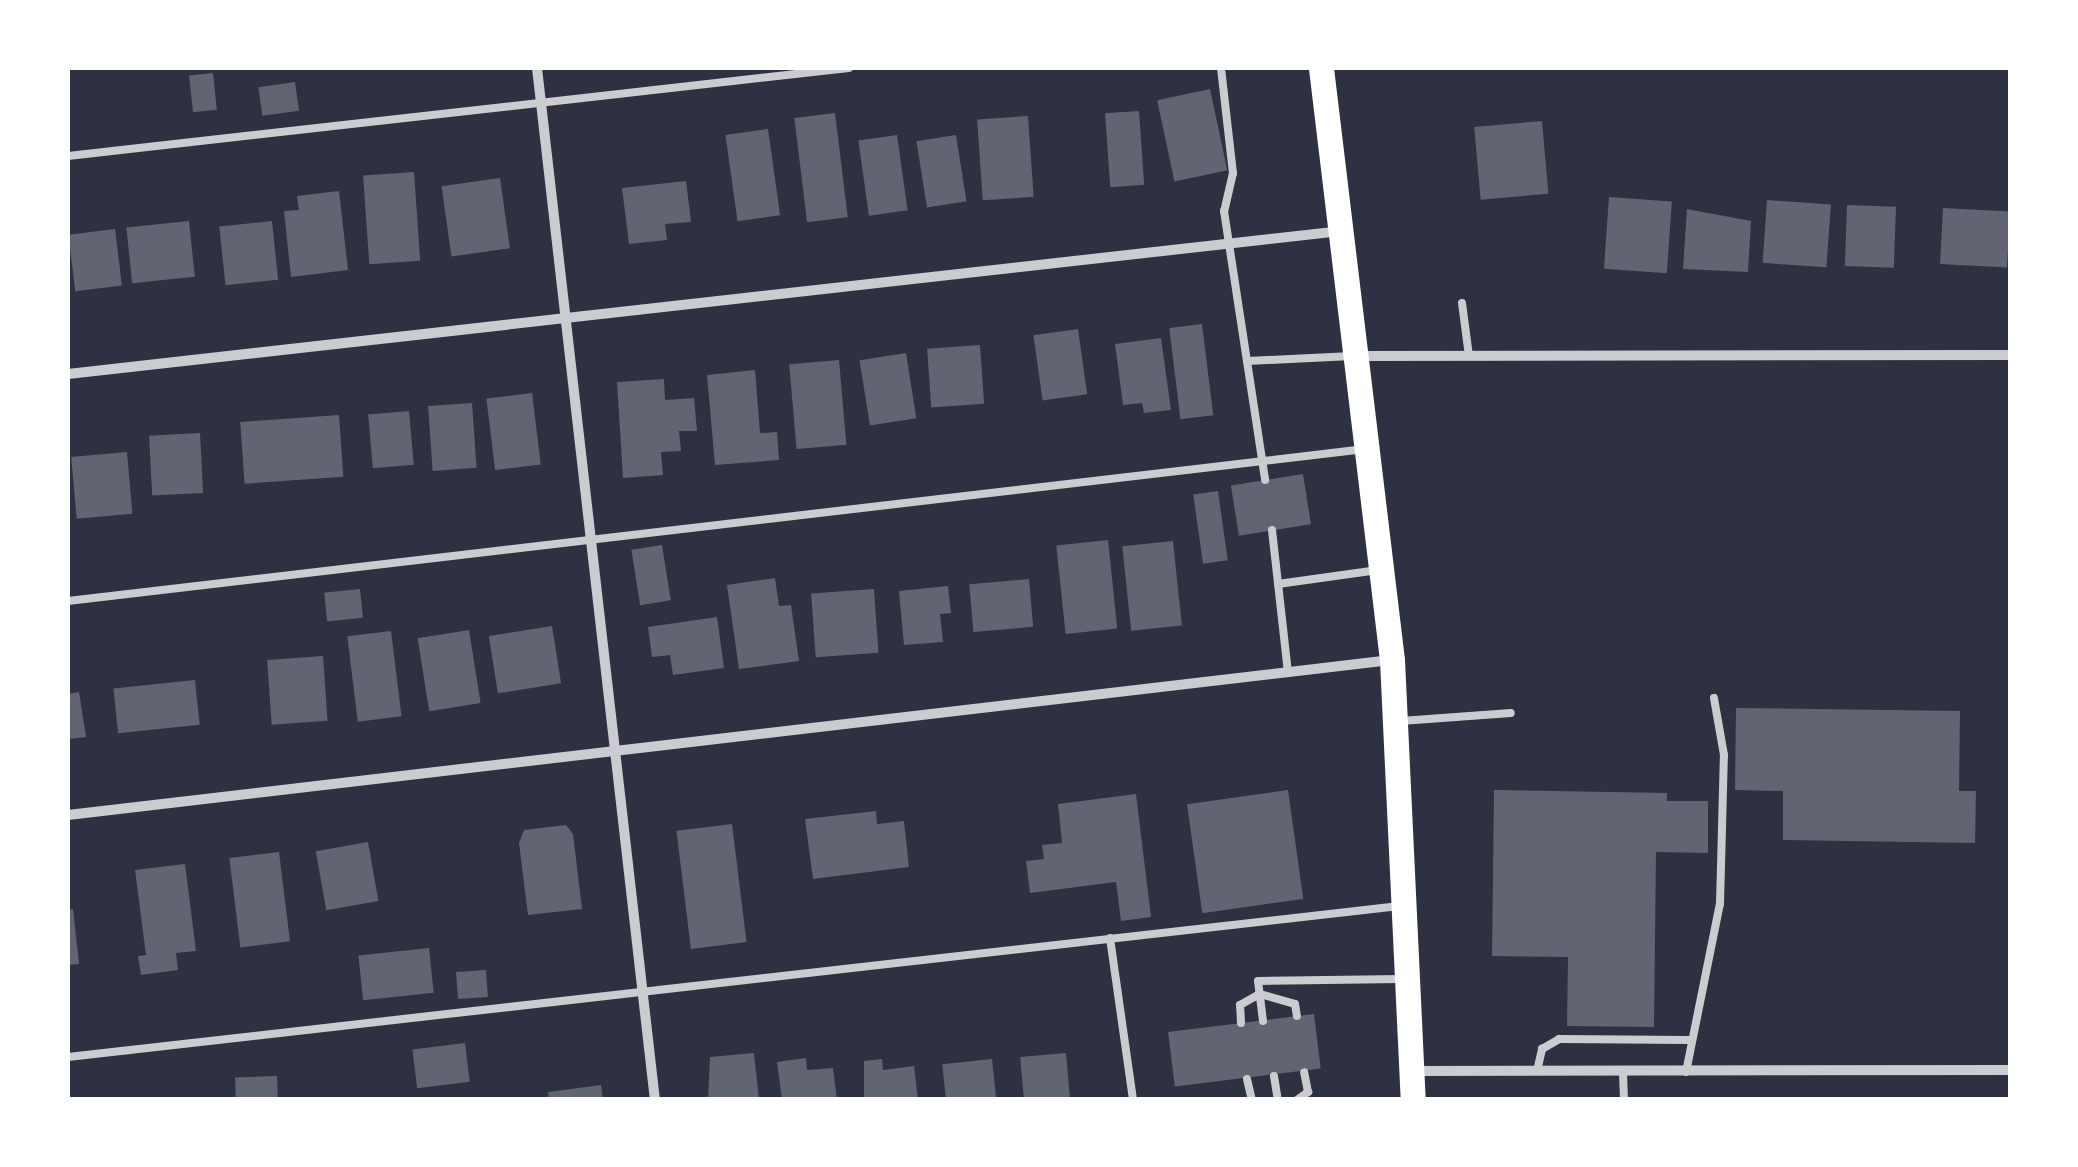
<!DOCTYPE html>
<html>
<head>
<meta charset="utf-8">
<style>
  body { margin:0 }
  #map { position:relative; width:2078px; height:1167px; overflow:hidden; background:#2d3142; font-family:"Asap Condensed",sans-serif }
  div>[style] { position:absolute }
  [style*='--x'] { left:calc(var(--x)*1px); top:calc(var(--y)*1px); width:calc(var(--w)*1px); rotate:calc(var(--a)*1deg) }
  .building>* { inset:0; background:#626471; transform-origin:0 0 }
  .service>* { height:8px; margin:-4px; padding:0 4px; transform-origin:4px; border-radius:4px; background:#caccd0 }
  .minor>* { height:10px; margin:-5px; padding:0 5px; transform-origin:5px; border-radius:5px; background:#caccd0 }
  .primary>* { height:25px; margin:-12.5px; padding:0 12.5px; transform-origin:12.5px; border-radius:12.5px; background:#fff }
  span { translate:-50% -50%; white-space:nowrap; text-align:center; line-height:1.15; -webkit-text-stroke:8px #fff; paint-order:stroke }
  .frame { position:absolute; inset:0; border:70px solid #fff; pointer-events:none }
</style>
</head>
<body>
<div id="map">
  <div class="building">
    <i style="left:213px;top:73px;width:37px;height:24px;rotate:84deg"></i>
    <i style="left:295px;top:82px;width:29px;height:37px;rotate:82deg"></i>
    <i style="left:1210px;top:89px;width:83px;height:54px;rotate:78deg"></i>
    <i style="left:1139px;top:111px;width:74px;height:34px;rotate:86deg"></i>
    <i style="left:835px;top:113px;width:105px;height:41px;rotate:83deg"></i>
    <i style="left:1028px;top:116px;width:81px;height:51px;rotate:86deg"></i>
    <i style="left:1542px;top:121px;width:73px;height:68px;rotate:85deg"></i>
    <i style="left:768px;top:129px;width:87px;height:43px;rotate:82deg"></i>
    <i style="left:897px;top:135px;width:76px;height:39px;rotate:82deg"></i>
    <i style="left:956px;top:135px;width:67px;height:40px;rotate:81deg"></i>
    <i style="left:414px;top:172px;width:89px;height:51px;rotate:86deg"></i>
    <i style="left:500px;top:178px;width:71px;height:59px;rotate:82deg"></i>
    <i style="clip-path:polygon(686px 181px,691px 222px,665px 224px,667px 240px,629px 244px,622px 188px)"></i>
    <i style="clip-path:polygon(339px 191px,348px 270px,291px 277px,284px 211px,299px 210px,297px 196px)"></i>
    <i style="left:1609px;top:197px;width:63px;height:72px;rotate:4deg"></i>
    <i style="left:1767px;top:200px;width:64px;height:63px;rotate:4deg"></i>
    <i style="left:1847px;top:205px;width:49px;height:61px;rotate:2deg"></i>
    <i style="left:1943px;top:208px;width:67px;height:56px;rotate:3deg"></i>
    <i style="clip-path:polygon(1687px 209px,1751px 221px,1748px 272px,1683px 269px)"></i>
    <i style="left:189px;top:221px;width:56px;height:63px;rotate:84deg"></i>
    <i style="left:272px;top:221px;width:59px;height:53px;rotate:84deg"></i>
    <i style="left:115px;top:229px;width:57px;height:47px;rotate:83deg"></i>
    <i style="left:1202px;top:324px;width:92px;height:33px;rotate:83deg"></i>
    <i style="left:1078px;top:329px;width:66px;height:45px;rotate:82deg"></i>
    <i style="clip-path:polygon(1161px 338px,1171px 410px,1144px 413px,1142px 403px,1123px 405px,1115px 344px)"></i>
    <i style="left:980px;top:345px;width:59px;height:53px;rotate:86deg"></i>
    <i style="left:906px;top:353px;width:66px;height:47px;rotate:81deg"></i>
    <i style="left:839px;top:360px;width:85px;height:50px;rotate:85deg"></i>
    <i style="clip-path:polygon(755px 370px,760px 433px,777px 432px,779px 460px,715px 465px,707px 375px)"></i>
    <i style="clip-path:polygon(664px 379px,665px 400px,694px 398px,697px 431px,679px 431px,681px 451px,661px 452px,663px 475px,623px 478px,617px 382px)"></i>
    <i style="left:532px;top:393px;width:72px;height:46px;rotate:83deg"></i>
    <i style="left:472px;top:403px;width:65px;height:44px;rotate:86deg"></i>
    <i style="left:409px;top:411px;width:54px;height:41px;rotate:85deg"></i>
    <i style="left:339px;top:415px;width:62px;height:99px;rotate:86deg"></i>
    <i style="left:200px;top:433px;width:60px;height:51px;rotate:87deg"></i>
    <i style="left:127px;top:452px;width:62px;height:56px;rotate:85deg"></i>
    <i style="left:1303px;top:474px;width:51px;height:73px;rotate:81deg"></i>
    <i style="left:1218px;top:491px;width:70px;height:25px;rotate:82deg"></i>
    <i style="left:1108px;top:540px;width:89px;height:52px;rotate:84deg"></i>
    <i style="left:1173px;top:541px;width:85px;height:51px;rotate:84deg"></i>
    <i style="left:662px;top:545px;width:56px;height:31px;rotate:81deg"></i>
    <i style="clip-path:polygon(775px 578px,779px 606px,791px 605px,799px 661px,739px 669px,727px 585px)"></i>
    <i style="left:1029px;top:579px;width:48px;height:60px;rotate:85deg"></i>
    <i style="clip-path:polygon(948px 586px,951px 613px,940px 614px,943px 642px,904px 645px,899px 591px)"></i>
    <i style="left:360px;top:589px;width:29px;height:36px;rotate:84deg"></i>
    <i style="left:874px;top:589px;width:64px;height:63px;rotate:86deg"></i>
    <i style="clip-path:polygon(717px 617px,724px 668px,673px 675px,670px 655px,652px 657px,648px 627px)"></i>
    <i style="left:552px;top:626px;width:58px;height:64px;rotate:81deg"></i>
    <i style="left:469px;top:630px;width:74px;height:52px;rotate:81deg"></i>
    <i style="left:391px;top:631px;width:86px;height:44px;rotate:83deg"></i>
    <i style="left:323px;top:656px;width:65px;height:56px;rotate:86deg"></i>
    <i style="left:195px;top:680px;width:45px;height:82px;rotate:84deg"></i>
    <i style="clip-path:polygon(79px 692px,86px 737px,68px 739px,68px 694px)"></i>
    <i style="clip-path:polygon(1736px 708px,1960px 711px,1959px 791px,1976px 791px,1975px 843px,1783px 840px,1783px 791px,1735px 790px)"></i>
    <i style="left:1288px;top:790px;width:110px;height:102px;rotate:82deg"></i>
    <i style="clip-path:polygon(1494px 790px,1667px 793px,1667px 801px,1708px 801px,1708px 853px,1656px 852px,1654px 1027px,1567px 1026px,1568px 957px,1492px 956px)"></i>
    <i style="clip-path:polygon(1136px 794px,1151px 917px,1121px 921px,1116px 882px,1030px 893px,1026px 861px,1044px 859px,1042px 845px,1062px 843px,1058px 804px)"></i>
    <i style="clip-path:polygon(876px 811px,877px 824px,904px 821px,909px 867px,813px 879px,805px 819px)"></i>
    <i style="left:732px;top:824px;width:119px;height:56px;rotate:83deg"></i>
    <i style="clip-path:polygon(566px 825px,573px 834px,582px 909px,528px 915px,519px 843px,524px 830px)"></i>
    <i style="left:368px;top:842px;width:60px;height:53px;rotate:80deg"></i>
    <i style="left:279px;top:852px;width:90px;height:50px;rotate:83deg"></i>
    <i style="clip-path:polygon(185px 864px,196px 951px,176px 953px,178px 970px,141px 975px,138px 956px,146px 955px,135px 870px)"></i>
    <i style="clip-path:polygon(73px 909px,79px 964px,68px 965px,68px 910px)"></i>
    <i style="left:429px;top:948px;width:45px;height:71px;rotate:84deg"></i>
    <i style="left:486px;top:970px;width:27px;height:30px;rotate:86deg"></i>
    <i style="left:1314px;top:1014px;width:55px;height:147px;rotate:83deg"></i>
    <i style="left:465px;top:1043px;width:39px;height:53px;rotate:83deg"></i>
    <i style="clip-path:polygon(754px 1053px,759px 1100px,708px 1100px,710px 1057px)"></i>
    <i style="left:1066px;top:1053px;width:47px;height:46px;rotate:85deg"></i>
    <i style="clip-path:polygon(806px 1058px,807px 1070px,833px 1068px,837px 1100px,782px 1100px,777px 1062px)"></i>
    <i style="clip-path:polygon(882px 1059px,883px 1070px,914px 1066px,918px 1100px,864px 1100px,864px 1061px)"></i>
    <i style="left:992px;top:1059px;width:41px;height:50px;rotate:84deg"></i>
    <i style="left:277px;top:1076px;width:24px;height:42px;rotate:88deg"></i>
    <i style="clip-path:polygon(601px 1085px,603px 1100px,549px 1100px,548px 1092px)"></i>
  </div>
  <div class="service">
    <i style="--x:1221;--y:68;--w:106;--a:83.5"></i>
    <i style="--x:1233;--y:173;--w:39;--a:103"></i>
    <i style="--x:1224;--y:211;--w:272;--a:81.3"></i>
    <i style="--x:68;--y:156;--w:786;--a:-6.43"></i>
    <i style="--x:1462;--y:303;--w:53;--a:82.5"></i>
    <i style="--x:1247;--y:361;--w:105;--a:-2.7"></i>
    <i style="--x:1272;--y:530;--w:144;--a:83.6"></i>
    <i style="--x:1278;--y:584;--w:101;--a:-8"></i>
    <i style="--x:68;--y:601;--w:1306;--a:-6.68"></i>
    <i style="--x:1401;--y:721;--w:110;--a:-4.2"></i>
    <i style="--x:1110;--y:938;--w:164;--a:81.9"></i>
    <i style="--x:1263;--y:1021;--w:40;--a:-97.1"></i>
    <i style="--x:1258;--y:981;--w:143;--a:-0.8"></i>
    <i style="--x:1241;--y:1023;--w:18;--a:-93"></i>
    <i style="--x:1240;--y:1005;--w:23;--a:-29"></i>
    <i style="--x:1260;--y:994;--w:36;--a:16"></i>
    <i style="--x:1295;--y:1004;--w:12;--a:81"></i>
    <i style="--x:68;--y:1057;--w:1340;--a:-6.47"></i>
    <i style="--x:1537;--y:1071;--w:23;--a:-77"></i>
    <i style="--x:1542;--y:1049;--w:20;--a:-30"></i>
    <i style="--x:1559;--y:1039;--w:130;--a:0.4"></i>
    <i style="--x:1623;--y:1072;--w:28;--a:88"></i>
    <i style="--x:1686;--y:1072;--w:171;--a:-78.6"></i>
    <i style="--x:1720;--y:904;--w:149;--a:-88.5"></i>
    <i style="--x:1724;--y:755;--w:58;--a:-100"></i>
    <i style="--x:1274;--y:1076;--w:24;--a:81"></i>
    <i style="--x:1247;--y:1079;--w:22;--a:77"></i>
    <i style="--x:1297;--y:1100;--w:14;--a:-36"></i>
    <i style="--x:1308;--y:1092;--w:20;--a:-101"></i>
  </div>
  <div class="minor">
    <i style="--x:537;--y:68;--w:1039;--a:83.48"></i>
    <i style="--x:1358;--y:356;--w:652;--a:-0.09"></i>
    <i style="--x:68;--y:374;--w:1280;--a:-6.41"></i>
    <i style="--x:68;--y:815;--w:1332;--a:-6.68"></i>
    <i style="--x:1413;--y:1071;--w:597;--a:-0.1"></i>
  </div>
  <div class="primary">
    <i style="--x:1321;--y:68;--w:596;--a:83.16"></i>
    <i style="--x:1392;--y:660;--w:441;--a:87.3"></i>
  </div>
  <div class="frame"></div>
</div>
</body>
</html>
